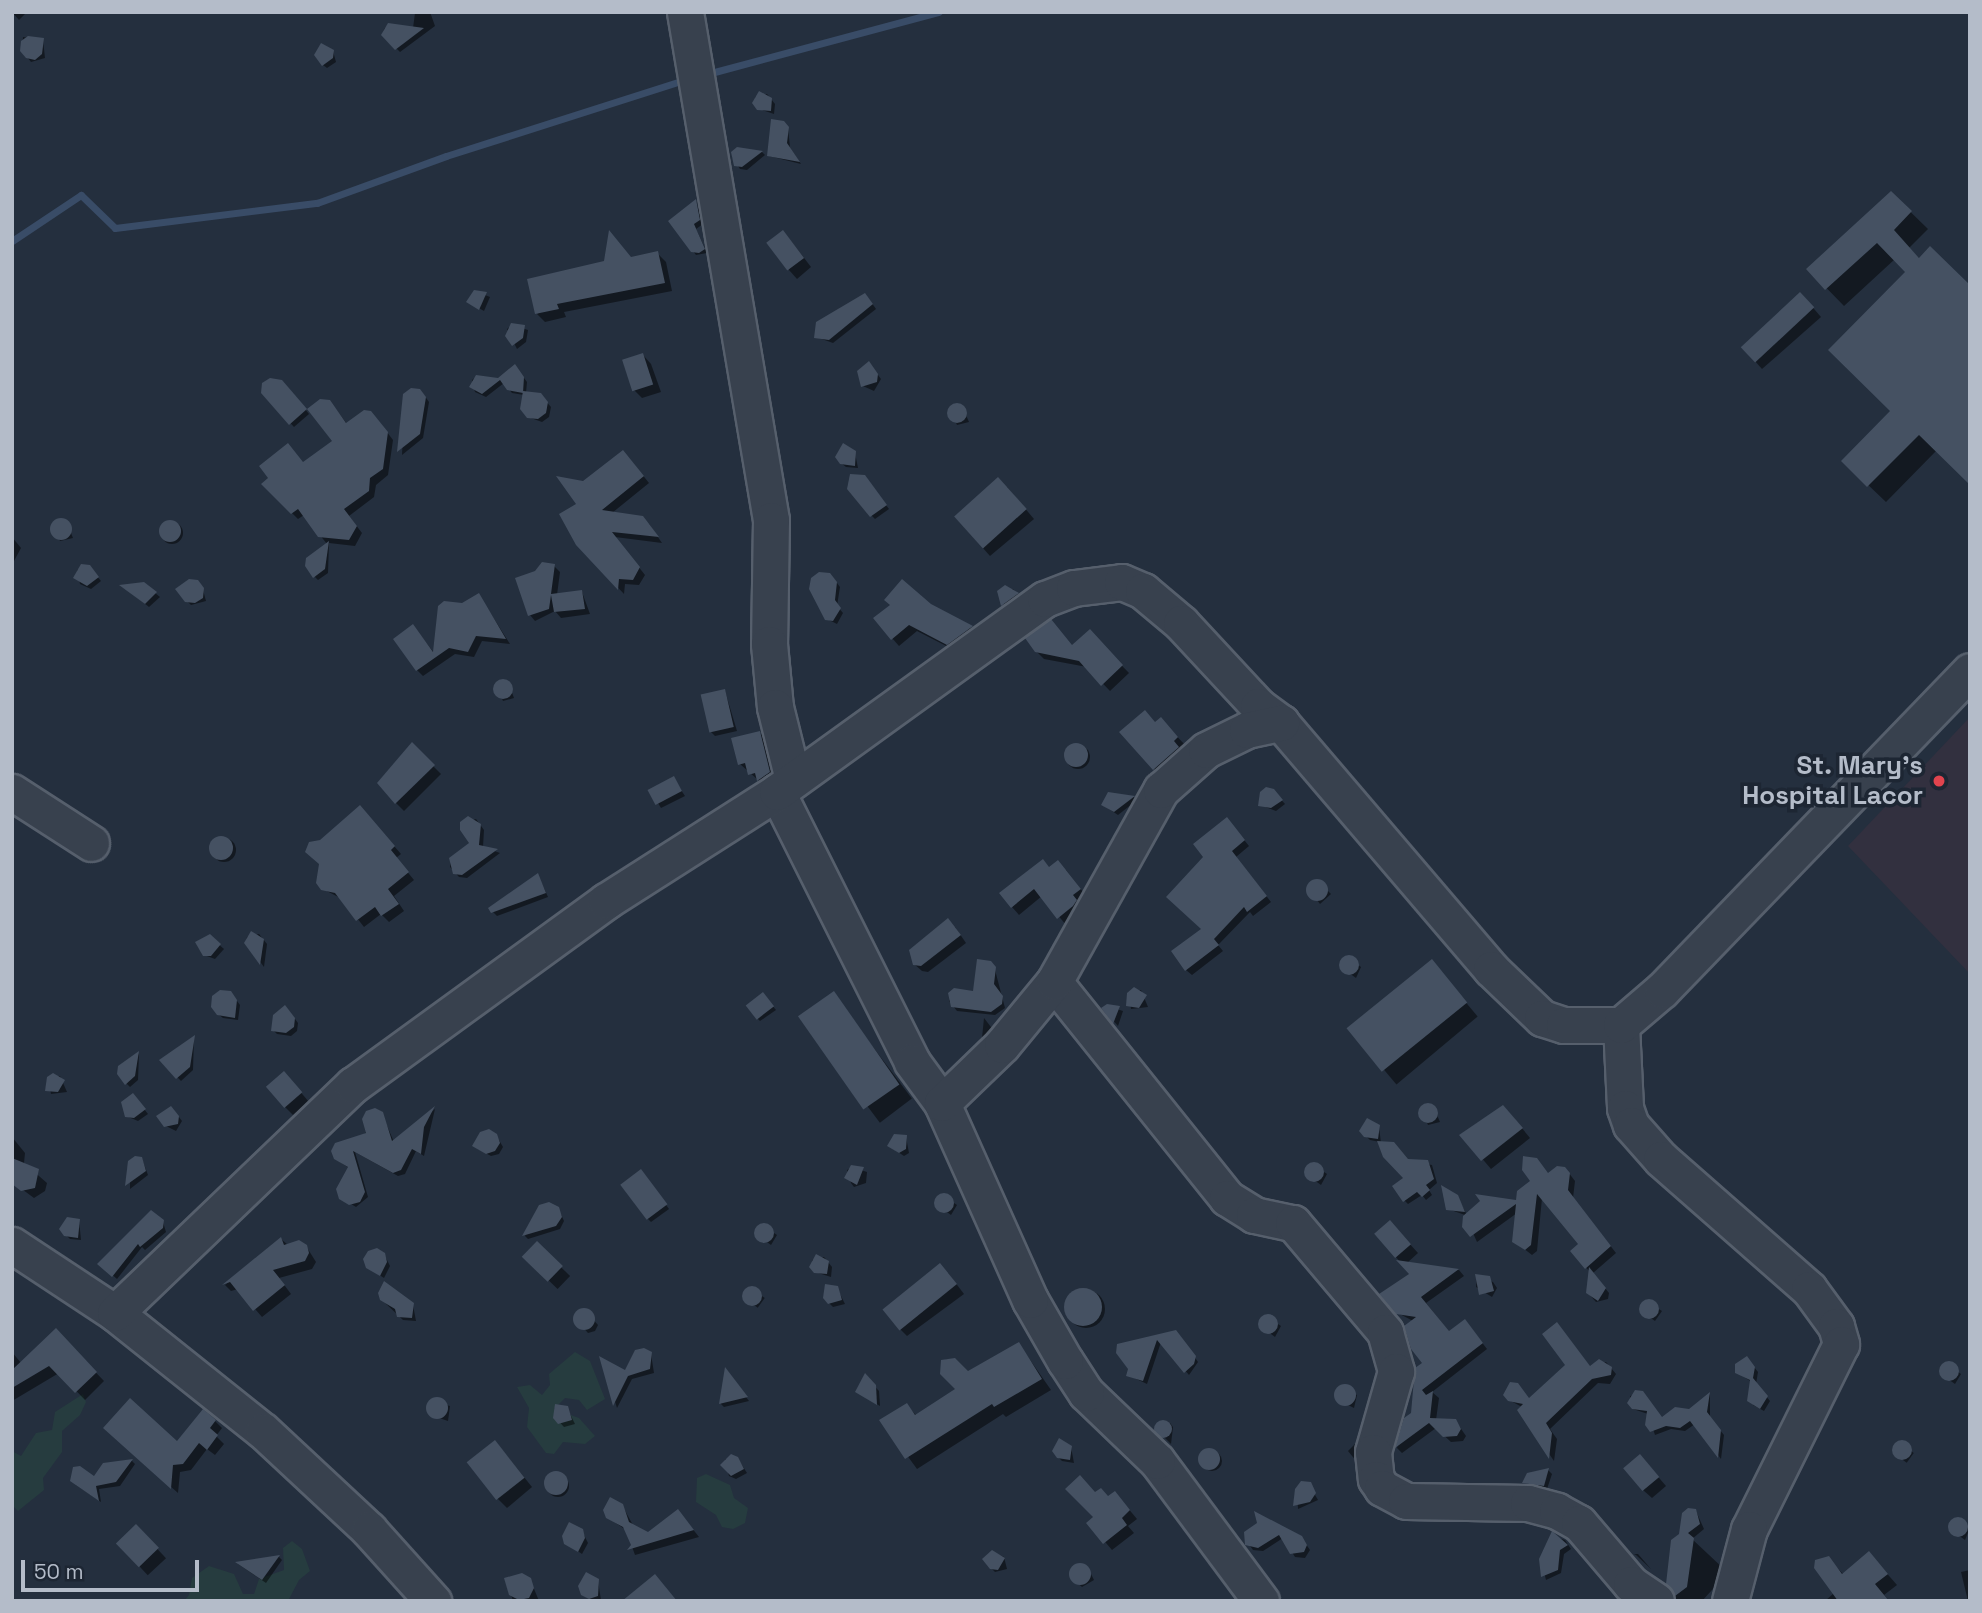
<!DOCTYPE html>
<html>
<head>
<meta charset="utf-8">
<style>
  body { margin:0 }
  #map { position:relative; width:1982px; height:1613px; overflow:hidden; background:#242f3e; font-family:"Space Grotesk",sans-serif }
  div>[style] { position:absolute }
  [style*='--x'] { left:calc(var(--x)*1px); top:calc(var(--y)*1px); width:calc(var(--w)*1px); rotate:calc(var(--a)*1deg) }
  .medical>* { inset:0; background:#32303f }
  .green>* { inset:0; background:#263c3f }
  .shadow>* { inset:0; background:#0007; transform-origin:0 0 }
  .round { border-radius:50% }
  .stream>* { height:7px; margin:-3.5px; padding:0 3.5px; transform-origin:3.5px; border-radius:3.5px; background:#394c67 }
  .building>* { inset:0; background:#455162; transform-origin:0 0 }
  .roads { filter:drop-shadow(2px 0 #565f6c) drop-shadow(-2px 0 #565f6c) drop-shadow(0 2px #565f6c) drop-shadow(0 -2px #565f6c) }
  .minor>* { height:35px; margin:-17.5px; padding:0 17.5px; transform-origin:17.5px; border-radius:17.5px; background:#38414e }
  .dots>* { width:19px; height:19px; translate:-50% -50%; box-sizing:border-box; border:4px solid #1d2633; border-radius:50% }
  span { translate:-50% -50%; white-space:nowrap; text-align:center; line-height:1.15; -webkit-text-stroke:7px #1d2633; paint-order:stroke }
  .poi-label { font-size:26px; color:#b4bcc9; font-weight:700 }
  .right { translate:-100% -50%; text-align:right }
  .frame { position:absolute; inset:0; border:14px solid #b4bcc9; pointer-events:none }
  .scale { position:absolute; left:21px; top:1560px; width:178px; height:32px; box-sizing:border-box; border:4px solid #b4bcc9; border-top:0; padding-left:9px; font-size:21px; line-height:24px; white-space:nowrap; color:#b4bcc9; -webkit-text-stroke:5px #1d2633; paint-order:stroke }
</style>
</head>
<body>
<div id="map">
  <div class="medical">
    <i style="clip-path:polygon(1970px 717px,1970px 974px,1848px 846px)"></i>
  </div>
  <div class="green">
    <i style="clip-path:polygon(575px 1352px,590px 1361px,605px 1399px,587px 1410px,579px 1400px,565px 1398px,554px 1409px,579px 1418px,595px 1436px,585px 1444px,563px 1442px,554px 1454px,546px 1453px,527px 1427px,529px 1408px,517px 1387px,530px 1385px,542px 1395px,550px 1385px,549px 1374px)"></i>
    <i style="clip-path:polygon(83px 1394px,86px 1402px,80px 1415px,62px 1431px,62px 1452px,43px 1478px,44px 1490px,18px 1511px,12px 1505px,12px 1451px,21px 1456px,36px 1433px,52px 1430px,55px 1412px)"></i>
    <i style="clip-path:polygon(706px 1474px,730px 1485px,734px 1498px,748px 1508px,745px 1523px,733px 1529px,722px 1527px,716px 1515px,696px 1502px,697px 1478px)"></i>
    <i style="clip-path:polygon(292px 1541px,302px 1549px,310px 1571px,299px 1580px,288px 1601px,184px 1601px,189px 1595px,192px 1578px,209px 1566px,234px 1574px,243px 1594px,254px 1594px,259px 1579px,284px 1570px,283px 1548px)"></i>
  </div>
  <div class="shadow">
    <i style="clip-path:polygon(12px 12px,27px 12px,19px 20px)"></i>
    <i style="clip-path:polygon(415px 13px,430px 12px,435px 26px,400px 52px,383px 35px,384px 29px,389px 25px,413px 28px)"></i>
    <i style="clip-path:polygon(23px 37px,43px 40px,45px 58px,31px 62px,22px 50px)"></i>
    <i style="clip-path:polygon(333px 51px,336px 62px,327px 68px,323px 65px)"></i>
    <i style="clip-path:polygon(767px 94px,775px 104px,774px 114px,759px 109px,755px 97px)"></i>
    <i style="clip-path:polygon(788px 127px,790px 148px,801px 164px,769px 156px)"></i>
    <i style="clip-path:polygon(738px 149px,762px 152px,765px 155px,747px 170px,740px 169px,732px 157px)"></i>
    <i style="clip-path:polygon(1891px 193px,1928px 229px,1909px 248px,1920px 259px,1937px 450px,1886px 502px,1843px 461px,1893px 411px,1907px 272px,1895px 259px,1844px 306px,1808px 269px)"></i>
    <i style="clip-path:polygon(696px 201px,703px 224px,696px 229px,707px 253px,696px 255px,671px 222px)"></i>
    <i style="clip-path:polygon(791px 241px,811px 267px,797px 279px,789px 270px)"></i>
    <i style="clip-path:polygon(657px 253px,666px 262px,672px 291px,564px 312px,566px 317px,545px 322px,537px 314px,631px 259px)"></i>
    <i style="clip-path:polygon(475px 291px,490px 297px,484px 311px,470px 303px)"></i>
    <i style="clip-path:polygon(869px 299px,876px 309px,833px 343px,816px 337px)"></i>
    <i style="clip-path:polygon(1808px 302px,1821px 317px,1762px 369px,1754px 360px)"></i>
    <i style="clip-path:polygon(512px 325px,528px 330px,526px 342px,517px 349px,507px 329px)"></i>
    <i style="clip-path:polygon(643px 355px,651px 364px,661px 392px,642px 398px,634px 390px)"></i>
    <i style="clip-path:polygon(872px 367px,881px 379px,874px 391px,863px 386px)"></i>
    <i style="clip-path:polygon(518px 370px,527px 382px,526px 393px,544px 399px,551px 407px,549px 417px,542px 422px,528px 417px,524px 395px,512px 393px,504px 383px,486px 397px,475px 392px,472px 380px,477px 376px,498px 379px)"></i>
    <i style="clip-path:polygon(286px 386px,309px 414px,294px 427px,263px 393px)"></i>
    <i style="clip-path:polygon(405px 394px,424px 395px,429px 402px,423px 438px,402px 455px)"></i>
    <i style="clip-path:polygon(962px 406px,969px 422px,957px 425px,950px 409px)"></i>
    <i style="clip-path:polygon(335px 408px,347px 424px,377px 419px,393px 440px,388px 475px,376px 485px,374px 497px,349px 516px,362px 533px,355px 546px,329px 543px,328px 573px,318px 580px,315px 577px,327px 544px,304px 515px,298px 519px,263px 484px,303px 464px,334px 442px)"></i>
    <i style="clip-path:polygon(855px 453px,858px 468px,846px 467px,841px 463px)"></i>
    <i style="clip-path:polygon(629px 458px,649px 483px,612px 513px,649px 524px,662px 543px,615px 537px,645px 575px,639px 585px,625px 584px,624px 594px,577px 544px,578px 505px,584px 483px)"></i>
    <i style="clip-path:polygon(868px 481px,889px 509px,875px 519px,871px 515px)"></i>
    <i style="clip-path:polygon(1007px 487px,1034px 519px,990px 556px,982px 547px)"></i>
    <i style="clip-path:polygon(66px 521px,73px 538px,60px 541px,53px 524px)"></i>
    <i class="round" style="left:161px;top:522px;width:22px;height:22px"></i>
    <i style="clip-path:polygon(12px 537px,21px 548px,14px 561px,12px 561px)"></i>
    <i style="clip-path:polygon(554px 566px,560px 572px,557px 595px,582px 592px,590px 614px,561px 618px,555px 611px,535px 621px,530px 615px)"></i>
    <i style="clip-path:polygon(89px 567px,101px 581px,91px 589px,80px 584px,77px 570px)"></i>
    <i style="clip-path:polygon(834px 579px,840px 587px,837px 606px,843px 613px,837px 624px,827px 619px)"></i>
    <i style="clip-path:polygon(144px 584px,160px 597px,149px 607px,125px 588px)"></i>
    <i style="clip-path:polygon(202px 586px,206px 601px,191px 605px,187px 601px)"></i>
    <i style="clip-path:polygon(1013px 589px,1021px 598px,1006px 609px,999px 592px)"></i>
    <i style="clip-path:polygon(479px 595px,510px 644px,482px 641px,474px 657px,455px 654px,423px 676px,417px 670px,413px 626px,435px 654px,462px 605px)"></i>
    <i style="clip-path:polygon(930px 606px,971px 628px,979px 635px,956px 651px,917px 631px,899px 646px,892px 638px)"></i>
    <i style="clip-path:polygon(1089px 632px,1129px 673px,1110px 691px,1087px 667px,1044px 659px,1036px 651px,1073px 647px)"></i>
    <i style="clip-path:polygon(508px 682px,514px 698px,503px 701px,496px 685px)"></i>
    <i style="clip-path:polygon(725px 691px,737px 731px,715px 736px,711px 732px)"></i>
    <i style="clip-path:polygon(1156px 724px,1169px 728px,1186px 746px,1162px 777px,1121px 732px)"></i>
    <i style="clip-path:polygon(760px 733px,768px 741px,778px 781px,767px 788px,740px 764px)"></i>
    <i class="round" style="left:1066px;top:745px;width:24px;height:24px"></i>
    <i style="clip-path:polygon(412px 745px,441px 774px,404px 811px,396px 803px)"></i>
    <i style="clip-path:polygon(673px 778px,685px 796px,661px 808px,650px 790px)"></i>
    <i style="clip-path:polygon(1109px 794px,1134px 797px,1137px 800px,1118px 815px,1103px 805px)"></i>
    <i style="clip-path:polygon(1277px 795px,1285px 804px,1276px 811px,1260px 805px)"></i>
    <i style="clip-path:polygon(367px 815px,401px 854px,396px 858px,414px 880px,394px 896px,404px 911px,389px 922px,381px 914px,364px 927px,342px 899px,323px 889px,321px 842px)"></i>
    <i style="clip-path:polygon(476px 819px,484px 830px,483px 847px,500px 853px,467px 878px,459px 877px,450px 867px,451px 859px,472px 844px,462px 823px)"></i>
    <i style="clip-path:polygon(1232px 825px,1249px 846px,1236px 857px,1271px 902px,1253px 916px,1250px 912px,1218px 945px,1223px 951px,1192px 975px,1186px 970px,1204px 930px)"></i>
    <i class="round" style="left:212px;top:838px;width:24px;height:24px"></i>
    <i style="clip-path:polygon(1050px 869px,1066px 870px,1087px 897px,1066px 925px,1042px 896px,1019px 915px,1012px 907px)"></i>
    <i style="clip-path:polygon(538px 875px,548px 897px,497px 916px,493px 912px)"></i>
    <i style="clip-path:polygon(1318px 881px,1331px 894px,1320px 904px,1308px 888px)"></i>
    <i style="clip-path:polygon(955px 927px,966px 943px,928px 972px,922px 971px,914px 964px)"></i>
    <i style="clip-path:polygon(259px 934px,267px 944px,264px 967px,246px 943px,247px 937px)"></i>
    <i style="clip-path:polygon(210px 937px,224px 949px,215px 959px,204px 955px)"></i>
    <i style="clip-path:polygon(1347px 957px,1361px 967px,1356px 978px,1341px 967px)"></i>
    <i style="left:1432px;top:962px;width:71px;height:106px;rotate:50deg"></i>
    <i style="clip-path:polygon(994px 966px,1005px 1008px,995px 1015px,957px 1011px,949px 1001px,955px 990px,974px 993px)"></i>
    <i style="clip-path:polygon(1141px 990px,1148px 1007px,1131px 1009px,1129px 994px)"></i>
    <i style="left:833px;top:994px;width:131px;height:40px;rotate:53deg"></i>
    <i style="clip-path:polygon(234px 997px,240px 1005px,238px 1020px,223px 1018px,218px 1014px)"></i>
    <i style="clip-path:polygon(766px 998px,776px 1010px,760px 1021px,757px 1018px)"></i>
    <i style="clip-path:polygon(1107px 1006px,1123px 1011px,1118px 1026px,1103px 1009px)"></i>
    <i style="clip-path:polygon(289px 1011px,298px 1023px,297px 1031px,291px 1036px,277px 1034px,273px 1030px)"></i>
    <i style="clip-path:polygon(984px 1018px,994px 1031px,984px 1041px,982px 1038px)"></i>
    <i style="clip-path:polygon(194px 1037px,193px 1070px,181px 1081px,161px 1060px)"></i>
    <i style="clip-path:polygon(139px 1053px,138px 1080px,130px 1087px,126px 1083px)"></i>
    <i style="clip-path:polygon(60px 1076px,67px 1092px,51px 1094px,48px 1079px)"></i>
    <i style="clip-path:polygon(292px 1082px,309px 1102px,293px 1115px,285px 1107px)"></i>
    <i style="clip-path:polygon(136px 1099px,148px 1114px,138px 1121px,126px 1116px)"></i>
    <i style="clip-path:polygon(1433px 1106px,1440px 1122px,1428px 1125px,1421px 1109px)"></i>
    <i style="clip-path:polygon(435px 1109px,424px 1156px,416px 1151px,405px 1174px,398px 1176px,355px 1152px,368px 1197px,356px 1207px,341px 1198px,349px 1168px,340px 1162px,382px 1114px,394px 1142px)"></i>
    <i style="clip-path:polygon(175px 1112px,182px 1121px,176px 1131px,166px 1126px)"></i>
    <i style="clip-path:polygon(1512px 1116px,1530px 1138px,1491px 1169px,1462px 1135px,1477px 1123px,1481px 1126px)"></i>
    <i style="clip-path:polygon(1379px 1127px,1381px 1143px,1408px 1161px,1432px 1165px,1437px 1183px,1429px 1190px,1432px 1195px,1426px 1200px,1422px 1195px,1408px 1204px,1405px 1201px,1406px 1178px,1380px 1142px,1370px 1140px,1361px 1131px)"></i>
    <i style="clip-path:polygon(496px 1135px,503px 1147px,499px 1154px,491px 1156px,478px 1149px)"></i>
    <i style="clip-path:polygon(12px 1137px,25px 1153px,24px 1163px,47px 1183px,45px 1191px,34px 1198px,15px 1184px)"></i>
    <i style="clip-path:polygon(906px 1137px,909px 1153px,904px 1156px,889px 1146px)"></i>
    <i style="clip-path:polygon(142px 1159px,148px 1175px,130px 1189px,130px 1162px)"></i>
    <i style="clip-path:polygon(1312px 1164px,1327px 1174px,1321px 1185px,1306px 1174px)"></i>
    <i style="clip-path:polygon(852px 1167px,867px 1172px,866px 1183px,854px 1187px,851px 1183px,847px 1170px)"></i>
    <i style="clip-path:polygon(1565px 1168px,1575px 1181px,1573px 1198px,1616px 1253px,1593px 1273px,1609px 1293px,1608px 1299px,1596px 1302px,1588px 1293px,1590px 1272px,1572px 1251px,1580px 1244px,1542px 1198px,1537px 1251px,1532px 1255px,1514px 1241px,1517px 1213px,1477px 1242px,1465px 1215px,1448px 1209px,1457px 1197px,1467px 1215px,1518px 1201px)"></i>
    <i style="clip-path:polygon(645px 1175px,669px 1209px,651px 1222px,647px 1218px)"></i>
    <i style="clip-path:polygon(942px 1195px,957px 1205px,951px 1215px,937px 1205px)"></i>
    <i style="clip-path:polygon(540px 1206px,558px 1208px,564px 1221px,560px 1229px,528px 1239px,525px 1236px)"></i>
    <i style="clip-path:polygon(79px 1220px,81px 1240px,70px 1239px,66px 1235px)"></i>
    <i style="clip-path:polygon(163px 1222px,166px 1232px,145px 1250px,142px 1247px,117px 1279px,100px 1264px)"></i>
    <i style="clip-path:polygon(762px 1225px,777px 1235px,771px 1245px,757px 1235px)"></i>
    <i style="clip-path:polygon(1398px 1231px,1418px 1253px,1407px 1263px,1459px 1270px,1464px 1276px,1426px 1303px,1450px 1333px,1470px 1327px,1487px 1349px,1432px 1392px,1439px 1398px,1436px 1420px,1455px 1420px,1466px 1436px,1463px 1441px,1451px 1442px,1436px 1428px,1402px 1453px,1397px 1448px,1405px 1419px,1412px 1414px,1425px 1363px,1413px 1321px,1398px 1313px,1412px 1275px,1376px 1235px)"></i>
    <i style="clip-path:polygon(281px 1239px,288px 1245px,306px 1246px,316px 1262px,312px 1269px,279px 1278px,291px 1294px,262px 1317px,238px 1289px,231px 1291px,225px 1285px)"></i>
    <i style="left:537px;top:1244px;width:46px;height:18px;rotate:44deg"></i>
    <i style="clip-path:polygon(384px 1254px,390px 1266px,384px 1278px,367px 1267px)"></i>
    <i style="clip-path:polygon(824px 1257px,832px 1267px,831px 1277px,815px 1272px,812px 1260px)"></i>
    <i style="clip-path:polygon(948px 1273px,964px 1294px,907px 1336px,899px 1328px)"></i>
    <i style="clip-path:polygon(1477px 1276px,1493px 1282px,1497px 1288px,1492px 1297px,1476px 1287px)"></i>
    <i style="left:751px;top:1288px;width:17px;height:12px;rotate:36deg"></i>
    <i style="clip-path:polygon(837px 1288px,845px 1304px,833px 1307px,829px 1303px)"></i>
    <i class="round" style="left:1067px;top:1290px;width:38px;height:38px"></i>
    <i style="clip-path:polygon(381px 1299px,413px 1305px,416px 1321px,403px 1320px)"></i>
    <i style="clip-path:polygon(1646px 1301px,1662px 1311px,1655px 1321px,1641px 1311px)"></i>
    <i style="clip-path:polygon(585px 1310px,598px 1325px,595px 1331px,588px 1333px,575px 1318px)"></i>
    <i style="clip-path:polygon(1266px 1316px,1281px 1326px,1275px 1337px,1260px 1326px)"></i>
    <i style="clip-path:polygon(56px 1331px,104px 1381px,85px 1400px,59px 1373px,12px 1401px,12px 1352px,21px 1363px)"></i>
    <i style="clip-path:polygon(1180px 1336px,1198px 1362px,1189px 1375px,1161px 1342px,1147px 1384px,1128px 1375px,1130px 1369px,1119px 1346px)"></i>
    <i style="clip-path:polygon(1019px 1344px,1051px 1390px,1006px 1417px,1003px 1414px,917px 1469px,882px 1421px,906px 1405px,917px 1416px,958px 1389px,942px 1361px,948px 1359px,968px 1374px)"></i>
    <i style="clip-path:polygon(651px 1354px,654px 1373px,632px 1379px,617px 1408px,602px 1360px,625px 1372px)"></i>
    <i style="clip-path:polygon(1606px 1362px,1616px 1374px,1610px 1384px,1598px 1383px,1550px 1429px,1557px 1439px,1554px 1461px,1519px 1410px,1522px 1407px,1509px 1400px,1530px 1400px,1567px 1365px,1591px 1367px)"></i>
    <i style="clip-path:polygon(1750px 1362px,1758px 1372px,1756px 1384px,1770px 1401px,1764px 1411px,1753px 1405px,1752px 1382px,1736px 1372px)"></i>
    <i style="clip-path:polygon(1946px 1364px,1961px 1374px,1955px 1384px,1941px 1374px)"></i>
    <i style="clip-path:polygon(726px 1370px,728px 1373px,749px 1401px,724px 1407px,721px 1404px)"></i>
    <i style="clip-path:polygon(865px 1376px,879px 1391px,880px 1406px,857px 1392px)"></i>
    <i style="clip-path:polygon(1340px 1388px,1357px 1395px,1354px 1408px,1336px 1399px)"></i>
    <i style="clip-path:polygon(1642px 1393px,1662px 1419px,1689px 1411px,1710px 1394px,1710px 1418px,1724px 1435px,1721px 1459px,1695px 1424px,1685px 1431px,1671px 1429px,1655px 1435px,1648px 1414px,1633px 1409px,1630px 1396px)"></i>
    <i style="clip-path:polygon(431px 1401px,450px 1406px,448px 1421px,430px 1415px)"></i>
    <i style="clip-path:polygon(567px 1408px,575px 1424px,564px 1427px,555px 1417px)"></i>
    <i style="clip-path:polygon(215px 1421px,222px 1428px,216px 1436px,224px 1444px,215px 1455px,207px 1449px,191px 1470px,180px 1472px,178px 1493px,112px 1435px,177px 1443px)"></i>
    <i style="clip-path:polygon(1170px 1423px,1173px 1427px,1171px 1444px,1154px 1427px)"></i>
    <i style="clip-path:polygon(1356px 1443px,1358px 1445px,1357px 1462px,1348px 1451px)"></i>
    <i style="left:1900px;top:1443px;width:17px;height:12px;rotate:36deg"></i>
    <i style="clip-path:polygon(1071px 1447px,1074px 1463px,1062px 1461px,1058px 1457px)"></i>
    <i class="round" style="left:1202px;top:1451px;width:20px;height:20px"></i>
    <i style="clip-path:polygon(503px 1451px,532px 1487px,507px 1508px,498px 1499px)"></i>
    <i style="clip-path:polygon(725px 1459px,738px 1459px,747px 1473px,736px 1479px,729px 1476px)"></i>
    <i style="clip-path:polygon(132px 1461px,135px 1464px,120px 1486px,99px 1489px,101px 1502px,76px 1485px,95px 1478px,104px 1465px)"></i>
    <i style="clip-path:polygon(1648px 1465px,1666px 1486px,1652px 1498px,1643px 1490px)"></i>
    <i style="clip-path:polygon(1548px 1470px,1552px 1474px,1547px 1489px,1525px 1482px)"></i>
    <i class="round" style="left:547px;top:1475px;width:22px;height:22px"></i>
    <i style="clip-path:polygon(1308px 1483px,1318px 1500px,1298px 1509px,1297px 1487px)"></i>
    <i style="clip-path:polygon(1096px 1494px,1122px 1501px,1137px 1519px,1128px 1526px,1134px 1533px,1112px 1550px,1089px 1523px,1095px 1518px)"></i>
    <i style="clip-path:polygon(622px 1505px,634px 1527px,648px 1534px,684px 1518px,699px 1537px,635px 1555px,626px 1530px,607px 1517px)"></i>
    <i style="clip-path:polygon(1696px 1511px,1704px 1529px,1692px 1539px,1724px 1569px,1721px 1580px,1702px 1601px,1675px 1601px,1680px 1535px)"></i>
    <i style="clip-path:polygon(1956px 1519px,1970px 1528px,1965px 1540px,1950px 1529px)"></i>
    <i style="clip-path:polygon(1259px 1524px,1301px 1537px,1310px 1550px,1305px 1558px,1295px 1557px,1283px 1538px,1263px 1551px,1253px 1550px,1245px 1539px)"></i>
    <i style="left:136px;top:1526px;width:44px;height:25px;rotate:47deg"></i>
    <i style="clip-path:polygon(582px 1531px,588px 1543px,582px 1554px,566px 1543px)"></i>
    <i style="clip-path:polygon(1551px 1536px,1565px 1540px,1571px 1549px,1564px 1554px,1561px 1573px,1546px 1580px,1541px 1560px)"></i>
    <i style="clip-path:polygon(993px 1552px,1004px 1557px,1007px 1569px,995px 1572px,991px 1568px)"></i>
    <i style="clip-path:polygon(1869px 1553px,1897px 1585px,1884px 1595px,1889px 1601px,1825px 1601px,1834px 1593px,1828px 1558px,1844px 1575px)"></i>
    <i style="clip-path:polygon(1634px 1554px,1638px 1554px,1651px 1569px,1636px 1555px)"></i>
    <i style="clip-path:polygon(279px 1557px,282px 1560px,266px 1583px,238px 1564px)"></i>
    <i style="clip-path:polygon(1087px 1566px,1094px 1580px,1082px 1587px,1071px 1577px,1072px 1569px)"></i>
    <i style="clip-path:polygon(1970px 1570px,1970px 1601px,1968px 1601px,1961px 1572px)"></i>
    <i style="clip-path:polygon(506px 1579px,530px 1579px,539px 1601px,513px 1601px)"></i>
    <i style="clip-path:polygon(598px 1581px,601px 1600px,592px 1601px,582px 1594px)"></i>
  </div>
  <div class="stream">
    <i style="--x:707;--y:74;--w:240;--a:-15"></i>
    <i style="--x:12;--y:241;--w:83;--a:-33.7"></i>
    <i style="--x:81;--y:195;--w:47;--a:44.1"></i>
    <i style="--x:115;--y:228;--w:204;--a:-7.1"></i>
    <i style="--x:317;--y:203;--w:137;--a:-20"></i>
    <i style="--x:446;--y:156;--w:254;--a:-17.7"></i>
  </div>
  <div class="building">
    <i style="clip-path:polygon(388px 23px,424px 28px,395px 50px,381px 35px)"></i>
    <i style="clip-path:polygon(28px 36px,44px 38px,42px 54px,35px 60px,26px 58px,20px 51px,21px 41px)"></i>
    <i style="clip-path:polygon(321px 43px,334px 50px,333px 58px,322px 66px,314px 55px)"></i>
    <i style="clip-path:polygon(759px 91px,772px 98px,771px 111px,757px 110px,752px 103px)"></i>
    <i style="clip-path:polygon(771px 119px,784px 121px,789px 127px,787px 143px,800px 162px,767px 156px)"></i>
    <i style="clip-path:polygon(737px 147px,763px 151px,742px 167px,734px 166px,731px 152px)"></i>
    <i style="clip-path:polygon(1891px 191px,1912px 211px,1894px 230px,1919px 258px,1930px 246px,1970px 285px,1970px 485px,1919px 435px,1867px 487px,1841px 461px,1890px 411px,1828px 350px,1905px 272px,1877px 243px,1825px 290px,1806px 269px)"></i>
    <i style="clip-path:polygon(696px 199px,700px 220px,694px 224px,705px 249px,699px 253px,691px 252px,668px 221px)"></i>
    <i style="clip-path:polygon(609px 230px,631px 257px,658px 251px,665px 283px,557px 304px,559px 309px,535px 314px,527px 279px,604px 261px)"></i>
    <i style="left:783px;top:230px;width:35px;height:21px;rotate:53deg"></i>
    <i style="clip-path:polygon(474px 290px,487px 292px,479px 310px,466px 302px)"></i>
    <i style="left:1800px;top:292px;width:21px;height:81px;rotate:47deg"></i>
    <i style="clip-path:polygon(865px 293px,873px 304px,829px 340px,814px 338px,816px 322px)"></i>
    <i style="clip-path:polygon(511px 323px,525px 325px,523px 338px,512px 346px,505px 336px)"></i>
    <i style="left:643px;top:353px;width:33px;height:22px;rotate:72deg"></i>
    <i style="clip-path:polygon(869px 361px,878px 374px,877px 382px,861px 387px,857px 371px)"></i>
    <i style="clip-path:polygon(515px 364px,524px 377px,523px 393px,507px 390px,500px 380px,482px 394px,469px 387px,476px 375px,498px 378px)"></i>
    <i style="clip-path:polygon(270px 378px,282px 380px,307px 409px,289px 425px,261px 393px,262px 383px)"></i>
    <i style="clip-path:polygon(411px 388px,420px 389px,426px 397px,420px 434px,397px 452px,403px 394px)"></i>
    <i style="clip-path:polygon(523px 391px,541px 393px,548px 402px,546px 413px,538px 419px,527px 418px,520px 409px)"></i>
    <i style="clip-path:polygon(320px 399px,330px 400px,346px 423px,364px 410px,371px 411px,388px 432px,383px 469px,370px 478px,369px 491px,344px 509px,357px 526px,349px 540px,318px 537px,298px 509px,291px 514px,261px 484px,268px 478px,259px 466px,288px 443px,303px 462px,332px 441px,307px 409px)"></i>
    <i class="round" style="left:947px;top:403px;width:20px;height:20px"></i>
    <i style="clip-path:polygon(843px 443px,856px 451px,855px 466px,840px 464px,835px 457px)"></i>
    <i style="clip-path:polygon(623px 450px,644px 476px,602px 510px,643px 516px,659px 537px,612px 532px,640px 567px,633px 580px,619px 579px,618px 590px,576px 545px,559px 514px,576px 504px,556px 476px,583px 481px)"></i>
    <i style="clip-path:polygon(850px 474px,865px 475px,887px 505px,870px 517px,847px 489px)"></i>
    <i style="left:998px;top:477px;width:43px;height:59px;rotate:48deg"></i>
    <i class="round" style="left:50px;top:518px;width:22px;height:22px"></i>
    <i class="round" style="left:159px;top:520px;width:22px;height:22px"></i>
    <i style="clip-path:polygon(329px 541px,325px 569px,313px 578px,305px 566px,306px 558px)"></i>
    <i style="clip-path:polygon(542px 562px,555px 564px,551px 594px,582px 590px,585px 609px,554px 612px,551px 595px,549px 609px,528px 616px,515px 578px,535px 571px)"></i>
    <i style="clip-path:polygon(81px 564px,90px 565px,99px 577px,87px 586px,73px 578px)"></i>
    <i style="clip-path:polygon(819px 572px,830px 573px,837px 582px,835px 600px,841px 608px,833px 621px,825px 620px,809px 589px,811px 578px)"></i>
    <i style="clip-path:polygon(189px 579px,198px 580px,204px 588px,203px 598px,195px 603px,185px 602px,175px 589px)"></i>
    <i style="clip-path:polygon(902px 579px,931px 604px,973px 626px,947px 645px,909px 625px,891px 640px,873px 618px,890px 605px,884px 600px)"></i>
    <i style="clip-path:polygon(144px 582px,157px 592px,145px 604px,119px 585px)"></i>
    <i style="clip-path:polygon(1005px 585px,1019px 593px,1001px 606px,997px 591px)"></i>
    <i style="clip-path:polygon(479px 593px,506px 639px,476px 636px,468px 652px,449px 648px,416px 671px,393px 639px,413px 624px,433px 652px,438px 606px,444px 601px,462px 603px)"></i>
    <i style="clip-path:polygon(1051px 619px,1072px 645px,1090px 629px,1123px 665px,1101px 686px,1079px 661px,1035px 652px,1025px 638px)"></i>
    <i class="round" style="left:493px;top:679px;width:20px;height:20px"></i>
    <i style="left:725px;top:689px;width:39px;height:25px;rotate:77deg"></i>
    <i style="clip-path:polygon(1145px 710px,1155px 722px,1161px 717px,1178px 737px,1174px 741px,1179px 747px,1153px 770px,1119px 732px)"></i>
    <i style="clip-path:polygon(760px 731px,770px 772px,757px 781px,755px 773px,748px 775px,745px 763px,738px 765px,731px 738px)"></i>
    <i style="clip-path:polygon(412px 742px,435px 765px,395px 804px,377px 783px)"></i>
    <i class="round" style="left:1064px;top:743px;width:24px;height:24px"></i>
    <i style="left:674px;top:776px;width:17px;height:30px;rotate:62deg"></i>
    <i style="clip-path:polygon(1266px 787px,1274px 789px,1283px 800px,1271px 808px,1258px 806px,1260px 792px)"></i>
    <i style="clip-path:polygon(1108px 792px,1135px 796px,1114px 812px,1101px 805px)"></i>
    <i style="clip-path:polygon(360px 805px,395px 846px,391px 850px,409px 872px,388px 889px,399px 904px,381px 916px,375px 907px,356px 921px,335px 893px,321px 890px,316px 883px,319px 864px,305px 852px,309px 842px,320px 840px)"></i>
    <i style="clip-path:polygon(468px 816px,481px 824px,479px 845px,498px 849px,462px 875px,453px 874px,449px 858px,469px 843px,460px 830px,460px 822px)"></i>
    <i style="clip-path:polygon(1227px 817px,1245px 840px,1232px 851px,1267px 896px,1247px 912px,1244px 907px,1214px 939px,1219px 945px,1185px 971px,1171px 951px,1201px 929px,1166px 897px,1203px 857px,1193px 844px)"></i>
    <i class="round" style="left:209px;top:836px;width:24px;height:24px"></i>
    <i style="clip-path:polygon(1043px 859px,1049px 867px,1058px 860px,1081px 889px,1073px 895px,1077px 900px,1073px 906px,1057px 919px,1034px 889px,1011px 908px,999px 893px)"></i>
    <i style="clip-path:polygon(538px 873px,546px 893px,491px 913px,488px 908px)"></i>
    <i class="round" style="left:1306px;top:879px;width:22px;height:22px"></i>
    <i style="clip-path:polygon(948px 918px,961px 935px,921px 966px,913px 965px,909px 950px)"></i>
    <i style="clip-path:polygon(251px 931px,264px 939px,260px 965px,244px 943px)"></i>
    <i style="clip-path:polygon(210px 934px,221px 944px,211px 956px,203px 956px,195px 942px)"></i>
    <i class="round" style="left:1339px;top:955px;width:20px;height:20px"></i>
    <i style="clip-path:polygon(977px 959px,991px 961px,996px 967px,994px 984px,1003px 996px,1002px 1004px,991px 1012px,951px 1007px,948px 993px,954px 988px,973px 991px)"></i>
    <i style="left:1432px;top:959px;width:56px;height:110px;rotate:51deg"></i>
    <i style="clip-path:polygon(1134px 987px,1147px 995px,1139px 1008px,1126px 1006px,1127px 993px)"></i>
    <i style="clip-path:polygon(220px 990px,231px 991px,237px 1000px,235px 1018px,217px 1015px,211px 1007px,212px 996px)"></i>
    <i style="left:834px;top:991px;width:114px;height:44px;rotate:55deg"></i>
    <i style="left:763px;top:992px;width:18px;height:22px;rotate:52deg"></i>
    <i style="clip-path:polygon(1107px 1004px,1120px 1006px,1113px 1024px,1101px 1008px)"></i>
    <i style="clip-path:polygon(285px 1005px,295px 1018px,294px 1027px,286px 1033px,271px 1031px,273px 1015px)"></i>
    <i style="clip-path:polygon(195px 1035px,190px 1067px,176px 1079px,159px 1060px)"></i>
    <i style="clip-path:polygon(139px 1051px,135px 1076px,125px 1085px,117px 1074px,118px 1066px)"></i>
    <i style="left:284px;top:1071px;width:28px;height:24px;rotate:49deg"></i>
    <i style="clip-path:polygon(53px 1073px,65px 1080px,58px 1092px,45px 1091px,47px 1077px)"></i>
    <i style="clip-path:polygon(133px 1093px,146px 1109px,134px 1118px,125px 1117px,121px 1102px)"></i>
    <i class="round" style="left:1418px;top:1103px;width:20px;height:20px"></i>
    <i style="clip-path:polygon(1503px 1105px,1523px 1128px,1481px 1161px,1459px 1135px)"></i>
    <i style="clip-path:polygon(171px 1106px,179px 1116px,178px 1124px,164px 1127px,156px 1116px)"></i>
    <i style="clip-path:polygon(435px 1106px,424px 1127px,421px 1154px,412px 1149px,401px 1170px,393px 1173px,353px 1151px,365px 1192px,360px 1202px,349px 1205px,339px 1199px,336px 1189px,348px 1167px,334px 1159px,331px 1151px,335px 1143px,366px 1133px,362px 1119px,366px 1111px,375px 1108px,383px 1112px,392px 1141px)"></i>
    <i style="clip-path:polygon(1367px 1118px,1380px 1125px,1378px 1139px,1364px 1137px,1359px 1131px)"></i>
    <i style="clip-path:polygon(489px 1129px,497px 1134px,500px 1143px,495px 1151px,486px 1154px,472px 1146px,480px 1132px)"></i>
    <i style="clip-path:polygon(894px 1134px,907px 1135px,906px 1149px,899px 1153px,887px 1146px)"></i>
    <i style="clip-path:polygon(1377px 1141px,1394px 1142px,1408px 1159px,1428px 1160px,1434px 1179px,1426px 1185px,1430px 1190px,1422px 1197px,1417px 1192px,1403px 1202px,1392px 1186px,1403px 1178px,1383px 1157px)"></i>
    <i style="clip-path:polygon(135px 1156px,142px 1157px,146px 1171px,125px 1186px,128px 1161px)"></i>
    <i style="clip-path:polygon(1523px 1156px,1537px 1158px,1548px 1173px,1557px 1166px,1565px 1167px,1570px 1173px,1568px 1190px,1611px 1246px,1585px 1269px,1570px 1251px,1578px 1244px,1537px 1194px,1531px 1245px,1525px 1250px,1512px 1242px,1516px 1204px,1470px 1237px,1462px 1227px,1463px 1216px,1480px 1201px,1475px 1194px,1516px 1200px,1517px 1191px,1530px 1181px,1522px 1170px)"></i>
    <i style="clip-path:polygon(12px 1158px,39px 1169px,35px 1188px,21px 1191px,12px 1184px)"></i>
    <i class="round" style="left:1304px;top:1162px;width:20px;height:20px"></i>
    <i style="clip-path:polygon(851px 1165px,864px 1167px,857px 1185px,844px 1178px)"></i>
    <i style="left:641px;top:1169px;width:44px;height:26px;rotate:53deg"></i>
    <i style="clip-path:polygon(1441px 1185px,1458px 1195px,1465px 1212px,1446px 1210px)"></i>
    <i class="round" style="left:934px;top:1193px;width:20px;height:20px"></i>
    <i style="clip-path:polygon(549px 1202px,559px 1207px,562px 1217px,556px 1226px,522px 1236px,539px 1205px)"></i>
    <i style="clip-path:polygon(151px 1210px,164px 1220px,163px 1228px,140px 1247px,138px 1244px,112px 1277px,97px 1264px)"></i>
    <i style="clip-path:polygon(67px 1217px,80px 1219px,78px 1238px,64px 1236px,59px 1229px)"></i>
    <i style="left:1390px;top:1220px;width:32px;height:21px;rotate:49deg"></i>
    <i class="round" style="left:754px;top:1223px;width:20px;height:20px"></i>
    <i style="clip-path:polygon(281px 1237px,284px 1245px,299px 1240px,307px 1245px,309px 1253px,305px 1261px,273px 1270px,285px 1285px,253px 1311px,230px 1282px,222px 1285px)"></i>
    <i style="left:537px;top:1241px;width:36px;height:22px;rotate:44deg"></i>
    <i style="clip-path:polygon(377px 1248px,385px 1253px,387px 1262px,380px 1276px,366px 1268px,363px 1259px,368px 1251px)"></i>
    <i style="clip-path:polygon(816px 1254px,829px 1261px,827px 1274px,814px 1273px,809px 1267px)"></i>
    <i style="clip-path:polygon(1396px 1260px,1459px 1269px,1421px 1297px,1449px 1331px,1465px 1319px,1483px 1343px,1422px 1390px,1426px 1395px,1433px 1391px,1430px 1418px,1456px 1419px,1461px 1429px,1457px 1436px,1443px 1437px,1429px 1423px,1395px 1448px,1404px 1418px,1411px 1413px,1415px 1368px,1422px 1363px,1411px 1349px,1404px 1326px,1416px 1317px,1396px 1314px,1379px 1294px,1409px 1274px)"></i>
    <i style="left:940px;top:1263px;width:27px;height:74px;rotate:51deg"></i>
    <i style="clip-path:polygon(1589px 1267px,1606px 1288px,1598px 1301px,1586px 1293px)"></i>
    <i style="clip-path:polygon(1475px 1274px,1490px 1276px,1494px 1291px,1479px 1295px)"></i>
    <i style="clip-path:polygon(384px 1281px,414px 1303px,412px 1318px,397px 1317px,395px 1309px,380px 1300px,378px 1293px)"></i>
    <i style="clip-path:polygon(825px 1284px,838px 1286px,842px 1300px,828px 1304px,823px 1298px)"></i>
    <i class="round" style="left:742px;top:1286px;width:20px;height:20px"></i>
    <i class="round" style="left:1064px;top:1288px;width:38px;height:38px"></i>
    <i class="round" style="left:1639px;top:1299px;width:20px;height:20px"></i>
    <i class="round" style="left:573px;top:1308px;width:22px;height:22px"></i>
    <i class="round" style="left:1258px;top:1314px;width:20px;height:20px"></i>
    <i style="clip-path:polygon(1557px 1322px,1590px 1366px,1599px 1359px,1612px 1367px,1611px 1375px,1592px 1379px,1546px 1423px,1552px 1433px,1549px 1459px,1517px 1410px,1523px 1404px,1508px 1401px,1503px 1395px,1510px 1382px,1518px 1383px,1529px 1398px,1565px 1365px,1542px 1334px)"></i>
    <i style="clip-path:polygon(56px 1328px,97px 1372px,75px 1393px,49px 1366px,12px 1388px,12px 1370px)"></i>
    <i style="clip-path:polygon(1176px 1330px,1196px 1356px,1194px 1364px,1184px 1373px,1157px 1340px,1143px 1381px,1126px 1376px,1128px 1369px,1116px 1353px,1117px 1344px)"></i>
    <i style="clip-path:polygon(1019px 1342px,1042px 1379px,994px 1407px,992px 1404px,905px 1459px,879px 1420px,907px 1403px,915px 1415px,955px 1389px,940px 1374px,941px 1360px,955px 1358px,968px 1371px)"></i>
    <i style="clip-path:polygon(644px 1348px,652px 1352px,650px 1369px,628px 1376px,613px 1406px,599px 1356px,625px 1370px,635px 1350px)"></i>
    <i style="clip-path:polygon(1747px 1356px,1755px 1367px,1753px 1378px,1768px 1396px,1760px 1409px,1747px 1401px,1750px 1380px,1735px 1373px,1735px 1364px)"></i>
    <i class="round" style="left:1939px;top:1361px;width:20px;height:20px"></i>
    <i style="clip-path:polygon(725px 1367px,748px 1397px,719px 1404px)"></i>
    <i style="clip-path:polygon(865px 1373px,876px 1385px,877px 1405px,855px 1392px)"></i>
    <i class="round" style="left:1334px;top:1384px;width:22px;height:22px"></i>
    <i style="clip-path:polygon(1635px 1390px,1643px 1391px,1662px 1417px,1675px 1407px,1689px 1409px,1710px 1392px,1707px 1412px,1721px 1430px,1718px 1458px,1690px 1421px,1680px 1428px,1666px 1426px,1650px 1432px,1645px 1425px,1647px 1411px,1632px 1409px,1627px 1403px)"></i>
    <i class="round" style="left:426px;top:1397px;width:22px;height:22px"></i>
    <i style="clip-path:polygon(130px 1398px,177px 1441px,203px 1409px,216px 1420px,210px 1428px,218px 1435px,207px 1450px,199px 1443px,183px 1464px,173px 1465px,171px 1489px,103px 1428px)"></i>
    <i style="clip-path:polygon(555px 1404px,568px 1406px,572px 1420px,558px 1424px,553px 1418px)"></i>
    <i class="round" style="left:1154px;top:1420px;width:18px;height:18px"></i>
    <i style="clip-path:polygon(1059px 1438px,1072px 1446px,1070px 1460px,1057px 1458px,1052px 1451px)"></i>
    <i style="left:495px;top:1440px;width:48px;height:36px;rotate:52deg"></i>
    <i class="round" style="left:1892px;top:1440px;width:20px;height:20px"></i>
    <i class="round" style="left:1198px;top:1448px;width:22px;height:22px"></i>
    <i style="clip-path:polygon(731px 1454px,738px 1457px,744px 1469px,731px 1476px,720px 1465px)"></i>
    <i style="left:1640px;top:1454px;width:30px;height:22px;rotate:50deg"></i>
    <i style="clip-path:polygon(133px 1459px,116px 1482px,96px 1486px,99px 1501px,70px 1481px,73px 1467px,80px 1466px,94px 1476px,103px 1463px)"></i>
    <i style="clip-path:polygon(1549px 1468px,1544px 1486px,1522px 1483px,1527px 1473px)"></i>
    <i class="round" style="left:544px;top:1471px;width:24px;height:24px"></i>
    <i style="clip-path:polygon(1080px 1475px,1095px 1492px,1101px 1488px,1108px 1496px,1115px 1491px,1130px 1510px,1122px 1518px,1127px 1525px,1103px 1544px,1086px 1523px,1093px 1517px,1065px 1489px)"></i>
    <i style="clip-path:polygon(1301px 1481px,1311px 1482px,1316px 1493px,1310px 1502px,1293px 1506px,1295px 1489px)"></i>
    <i style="clip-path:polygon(610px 1497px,623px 1504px,629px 1522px,648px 1532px,678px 1509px,694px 1530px,627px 1550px,631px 1545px,623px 1527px,606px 1518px,603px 1510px)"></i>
    <i style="clip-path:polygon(1688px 1508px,1696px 1509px,1700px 1524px,1688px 1533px,1694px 1538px,1687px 1587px,1675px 1596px,1666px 1584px,1671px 1540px,1679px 1534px,1682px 1513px)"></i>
    <i style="clip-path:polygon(1254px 1511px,1302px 1536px,1307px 1545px,1304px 1552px,1290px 1554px,1279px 1535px,1258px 1548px,1245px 1545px,1244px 1532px,1257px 1523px)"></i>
    <i class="round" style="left:1948px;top:1517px;width:20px;height:20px"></i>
    <i style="clip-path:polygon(569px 1522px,583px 1529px,585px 1538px,578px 1552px,564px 1544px,562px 1536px)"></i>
    <i style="left:136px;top:1524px;width:33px;height:28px;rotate:46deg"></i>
    <i style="clip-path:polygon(1552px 1531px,1568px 1545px,1560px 1550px,1558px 1570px,1541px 1577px,1539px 1559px)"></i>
    <i style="clip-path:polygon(992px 1550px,1005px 1558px,998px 1570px,990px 1569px,982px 1559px)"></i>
    <i style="clip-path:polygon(1869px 1551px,1888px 1574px,1875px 1584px,1889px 1601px,1838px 1601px,1814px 1568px,1815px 1560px,1829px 1556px,1842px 1574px)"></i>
    <i style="clip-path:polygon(280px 1555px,262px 1580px,235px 1562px)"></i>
    <i class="round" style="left:1069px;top:1563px;width:22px;height:22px"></i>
    <i style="clip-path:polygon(586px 1572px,599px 1579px,598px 1596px,589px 1599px,581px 1595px,578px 1586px)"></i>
    <i style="clip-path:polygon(522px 1573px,531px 1578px,534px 1588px,529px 1598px,519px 1600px,509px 1595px,504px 1578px)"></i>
    <i style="clip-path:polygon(655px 1574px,677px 1601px,622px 1601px)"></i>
  </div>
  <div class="roads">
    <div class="minor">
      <i style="--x:685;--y:12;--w:515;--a:80.39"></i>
      <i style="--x:771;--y:520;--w:124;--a:90.9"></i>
      <i style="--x:769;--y:644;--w:63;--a:84.6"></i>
      <i style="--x:775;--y:707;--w:75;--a:76.1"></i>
      <i style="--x:12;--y:792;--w:94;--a:32.8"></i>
      <i style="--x:777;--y:792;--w:302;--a:63.4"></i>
      <i style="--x:912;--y:1062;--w:51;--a:53.8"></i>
      <i style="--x:1054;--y:982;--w:277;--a:51.3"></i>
      <i style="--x:1227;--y:1198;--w:32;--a:32"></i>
      <i style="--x:1254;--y:1215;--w:40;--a:12"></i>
      <i style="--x:1293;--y:1223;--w:143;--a:49.8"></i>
      <i style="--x:1385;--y:1332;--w:41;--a:74.2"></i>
      <i style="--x:1396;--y:1371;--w:84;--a:105.9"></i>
      <i style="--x:1373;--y:1452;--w:27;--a:84"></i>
      <i style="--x:1376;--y:1479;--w:11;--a:56"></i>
      <i style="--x:1382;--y:1488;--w:27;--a:28"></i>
      <i style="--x:1406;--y:1501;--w:122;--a:0.9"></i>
      <i style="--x:1528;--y:1503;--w:30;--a:15"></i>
      <i style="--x:1557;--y:1511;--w:25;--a:29"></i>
      <i style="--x:1579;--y:1523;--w:80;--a:49.6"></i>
      <i style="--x:1631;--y:1584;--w:30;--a:34"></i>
      <i style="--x:1621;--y:1025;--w:83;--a:87.2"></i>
      <i style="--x:1625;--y:1108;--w:18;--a:71"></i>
      <i style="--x:1631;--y:1125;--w:45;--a:48.6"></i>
      <i style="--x:1661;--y:1159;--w:197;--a:41.3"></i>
      <i style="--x:1809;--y:1289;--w:46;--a:53.9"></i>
      <i style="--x:1836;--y:1326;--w:19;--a:74"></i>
      <i style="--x:1841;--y:1344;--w:207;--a:116.4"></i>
      <i style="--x:1749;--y:1529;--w:74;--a:104.8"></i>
      <i style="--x:12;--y:1245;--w:123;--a:33.4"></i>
      <i style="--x:115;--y:1313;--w:189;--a:38.6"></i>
      <i style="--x:263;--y:1431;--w:145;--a:43"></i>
      <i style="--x:369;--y:1530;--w:96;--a:48"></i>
      <i style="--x:115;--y:1313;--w:330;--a:-43.8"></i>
      <i style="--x:353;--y:1085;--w:313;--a:-36"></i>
      <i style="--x:606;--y:901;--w:203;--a:-32.5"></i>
      <i style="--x:777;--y:792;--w:330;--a:-35.8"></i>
      <i style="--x:1045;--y:599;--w:31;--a:-21"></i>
      <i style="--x:1074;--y:588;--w:48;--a:-7.1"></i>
      <i style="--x:1122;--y:582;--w:23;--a:23"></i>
      <i style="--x:1143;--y:591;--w:50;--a:40.1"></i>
      <i style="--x:1181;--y:623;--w:113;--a:47.1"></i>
      <i style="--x:1258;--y:706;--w:29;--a:36"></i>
      <i style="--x:1281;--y:723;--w:323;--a:49.5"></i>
      <i style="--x:1491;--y:969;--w:71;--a:43.9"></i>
      <i style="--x:1542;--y:1018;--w:23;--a:18"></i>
      <i style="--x:1564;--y:1025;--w:57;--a:0"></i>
      <i style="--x:1621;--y:1025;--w:54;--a:-40.5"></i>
      <i style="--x:1662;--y:990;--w:443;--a:-46"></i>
      <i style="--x:1261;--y:1601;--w:174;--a:-126.6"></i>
      <i style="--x:1157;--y:1461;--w:98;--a:-136.2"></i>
      <i style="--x:1086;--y:1393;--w:38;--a:-123"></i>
      <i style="--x:1065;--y:1361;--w:70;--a:-119.8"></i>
      <i style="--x:1030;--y:1300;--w:216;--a:-114.1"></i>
      <i style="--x:942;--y:1103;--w:83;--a:-44"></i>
      <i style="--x:1002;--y:1045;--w:82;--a:-50.5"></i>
      <i style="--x:1054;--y:982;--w:220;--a:-60.9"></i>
      <i style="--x:1161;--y:790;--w:60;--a:-41.6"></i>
      <i style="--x:1206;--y:750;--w:46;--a:-26"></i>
      <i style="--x:1247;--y:730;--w:35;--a:-12"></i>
    </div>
  </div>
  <div class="dots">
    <i style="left:1939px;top:781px;background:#e0444e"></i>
  </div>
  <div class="poi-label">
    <span class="right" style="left:1923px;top:781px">St. Mary's<br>Hospital Lacor</span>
  </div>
  <div class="frame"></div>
  <div class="scale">50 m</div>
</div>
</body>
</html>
